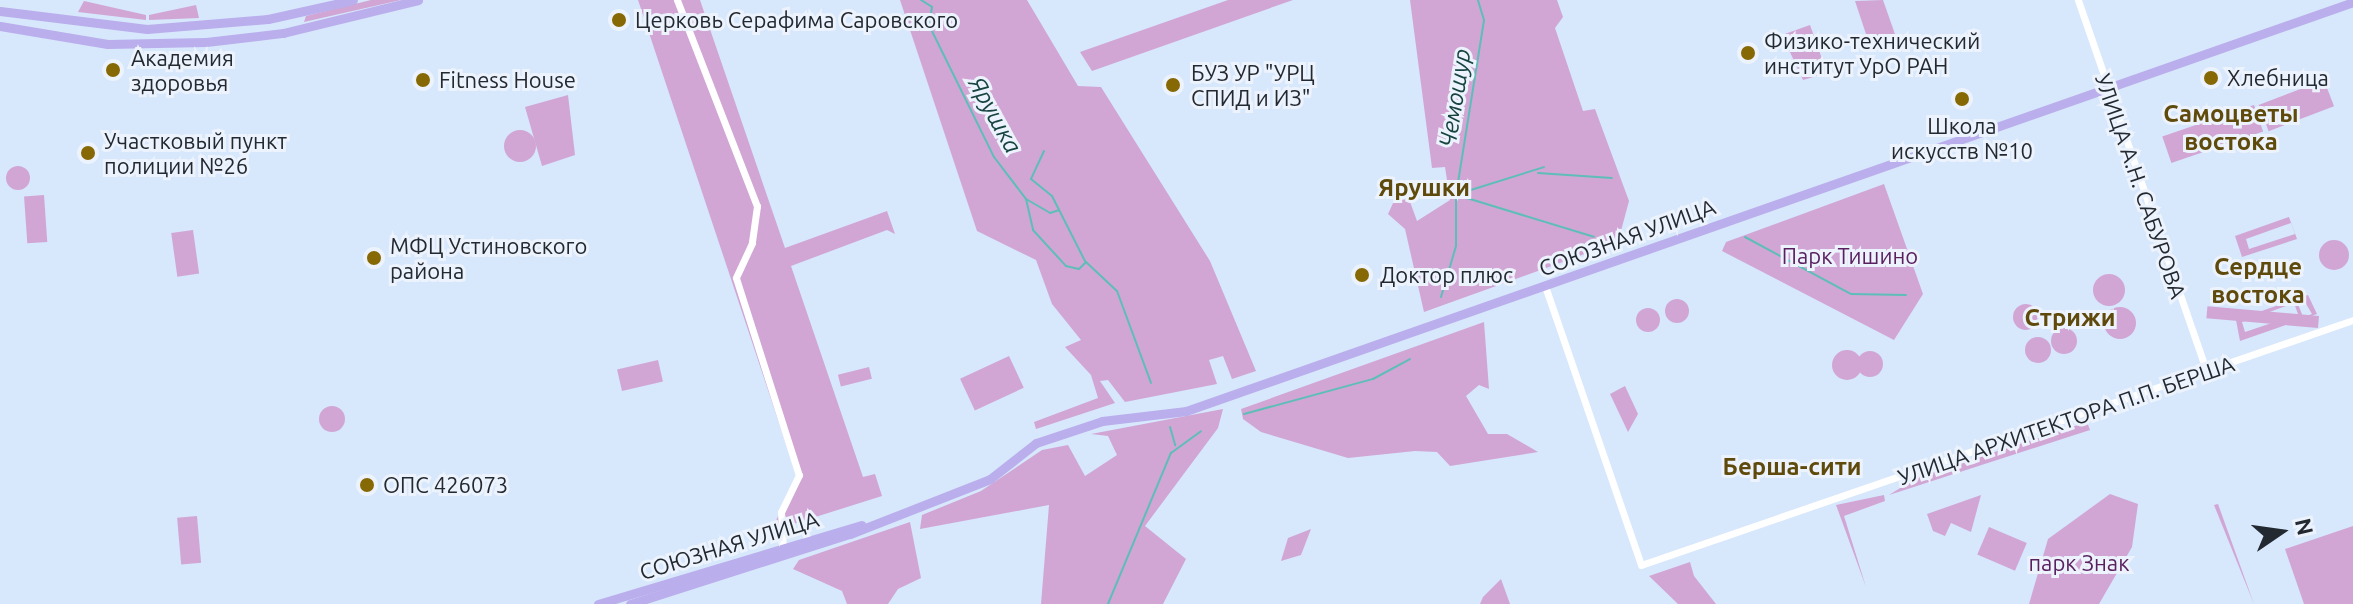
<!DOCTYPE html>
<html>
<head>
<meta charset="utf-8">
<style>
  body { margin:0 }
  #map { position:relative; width:2353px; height:604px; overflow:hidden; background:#d7e7fc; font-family:Ubuntu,sans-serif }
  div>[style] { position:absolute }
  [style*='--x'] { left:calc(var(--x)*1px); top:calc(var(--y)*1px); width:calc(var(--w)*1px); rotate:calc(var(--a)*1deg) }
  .green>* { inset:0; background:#d1a6d5; transform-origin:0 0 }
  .round { border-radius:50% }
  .stream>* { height:2px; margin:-1px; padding:0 1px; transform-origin:1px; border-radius:1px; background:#5ebeb7 }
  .minor>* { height:7px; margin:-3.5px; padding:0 3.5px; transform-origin:3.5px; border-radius:3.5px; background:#fff }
  .major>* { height:9px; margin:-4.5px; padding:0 4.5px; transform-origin:4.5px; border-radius:4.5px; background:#baaeec }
  .dots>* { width:22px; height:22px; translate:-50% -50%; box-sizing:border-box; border:4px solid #edf3fc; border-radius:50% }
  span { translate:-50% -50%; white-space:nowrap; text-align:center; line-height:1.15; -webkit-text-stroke:6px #edf3fc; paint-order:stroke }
  .poi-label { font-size:22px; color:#232931 }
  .left { translate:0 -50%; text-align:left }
  .street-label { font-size:22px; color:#232931 }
  .park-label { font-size:22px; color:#591f5f }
  .water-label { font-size:24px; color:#174441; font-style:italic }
  .neighbourhood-label { font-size:24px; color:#5f4a0c; font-weight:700 }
  .north { position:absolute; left:2241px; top:492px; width:80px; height:80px; -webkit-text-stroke:6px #edf3fc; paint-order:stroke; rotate:77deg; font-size:22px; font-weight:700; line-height:32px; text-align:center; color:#232931 }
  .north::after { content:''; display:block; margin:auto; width:28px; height:36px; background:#232931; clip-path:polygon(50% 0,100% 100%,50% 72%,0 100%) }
</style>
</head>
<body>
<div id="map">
  <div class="green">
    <i style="clip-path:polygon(371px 0,401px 0,304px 22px,306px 16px)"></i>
    <i style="clip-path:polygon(638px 0,700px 0,785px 248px,887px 211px,895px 234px,887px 230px,791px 266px,863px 477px,875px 474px,882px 496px,771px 531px,797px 477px)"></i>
    <i style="clip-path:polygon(900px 0,1027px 0,1078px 86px,1101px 87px,1210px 261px,1256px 371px,1232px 379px,1223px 356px,1209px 360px,1217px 384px,1125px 402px,1108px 380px,1100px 381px,1115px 403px,1036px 429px,1034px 422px,1098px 398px,1091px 375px,1065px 347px,1081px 340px,1052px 304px,1036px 260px,977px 231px)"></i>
    <i style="clip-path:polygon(1228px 0,1293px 0,1092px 71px,1080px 52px)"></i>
    <i style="clip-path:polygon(1410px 0,1557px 0,1563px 17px,1555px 28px,1583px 111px,1595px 109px,1629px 201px,1618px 242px,1424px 312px,1405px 229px,1388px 214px,1394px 201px,1409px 199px,1417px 221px,1450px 200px,1445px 167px,1432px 168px)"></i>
    <i style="clip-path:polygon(1883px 0,1896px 37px,1870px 46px,1855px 1px)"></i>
    <i style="clip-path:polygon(84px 1px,146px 15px,146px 20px,78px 12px)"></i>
    <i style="clip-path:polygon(196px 5px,199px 18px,149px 20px,149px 15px)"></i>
    <i style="clip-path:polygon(1810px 25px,1827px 73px,1803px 80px,1782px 35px)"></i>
    <i style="left:2324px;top:80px;width:28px;height:70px;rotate:69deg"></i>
    <i style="clip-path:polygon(568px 95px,575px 155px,542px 166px,525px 107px)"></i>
    <i style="left:2254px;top:105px;width:28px;height:97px;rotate:71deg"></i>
    <i class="round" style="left:504px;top:130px;width:32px;height:32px"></i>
    <i class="round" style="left:6px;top:166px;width:24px;height:24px"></i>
    <i style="clip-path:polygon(1884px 184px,1923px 294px,1894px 340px,1722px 251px,1726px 242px)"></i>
    <i style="left:44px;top:195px;width:47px;height:20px;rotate:86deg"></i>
    <i style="clip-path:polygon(evenodd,2289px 217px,2297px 239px,2242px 257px,2235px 236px,2289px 217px,2291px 223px,2295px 234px,2249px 249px,2246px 239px,2291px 223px)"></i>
    <i style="left:193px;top:230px;width:44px;height:22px;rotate:82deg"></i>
    <i class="round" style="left:2319px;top:240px;width:30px;height:30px"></i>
    <i class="round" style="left:2093px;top:274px;width:32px;height:32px"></i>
    <i style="clip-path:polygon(evenodd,2308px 295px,2317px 314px,2240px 341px,2236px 320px,2296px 299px,2303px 317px,2312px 314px,2302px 297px,2308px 295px,2294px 303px,2298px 314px,2245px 332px,2242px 322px,2294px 303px)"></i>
    <i class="round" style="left:1665px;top:299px;width:24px;height:24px"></i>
    <i class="round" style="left:2013px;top:304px;width:26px;height:26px"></i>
    <i class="round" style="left:2104px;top:307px;width:32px;height:32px"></i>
    <i class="round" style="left:1636px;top:308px;width:24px;height:24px"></i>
    <i style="left:2319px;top:316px;width:12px;height:112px;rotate:95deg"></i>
    <i style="clip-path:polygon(1484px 322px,1489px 389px,1479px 385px,1466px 396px,1488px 434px,1507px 434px,1538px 452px,1450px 466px,1437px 452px,1415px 451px,1348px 458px,1261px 432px,1243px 419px,1241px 409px)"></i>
    <i class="round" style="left:2051px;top:328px;width:26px;height:26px"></i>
    <i class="round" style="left:2025px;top:337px;width:26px;height:26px"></i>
    <i class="round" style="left:1832px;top:350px;width:30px;height:30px"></i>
    <i class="round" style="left:1857px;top:351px;width:26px;height:26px"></i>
    <i style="left:1009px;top:356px;width:35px;height:54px;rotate:65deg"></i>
    <i style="left:658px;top:360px;width:22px;height:42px;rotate:77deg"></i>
    <i style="left:869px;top:367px;width:12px;height:32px;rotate:76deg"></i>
    <i style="clip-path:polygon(1625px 386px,1638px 414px,1628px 432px,1610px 394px)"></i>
    <i class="round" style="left:319px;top:406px;width:26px;height:26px"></i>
    <i style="clip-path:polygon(1223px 409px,1218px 428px,1145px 526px,1186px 559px,1163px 604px,1041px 604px,1049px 505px,920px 529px,922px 515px,981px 491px,1042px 450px,1068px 445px,1085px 476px,1117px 455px,1108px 436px,1091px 434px)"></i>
    <i style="clip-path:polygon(2087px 422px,2090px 430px,1889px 495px,1918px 477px)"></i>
    <i style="clip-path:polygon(2110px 494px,2138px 504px,2132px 547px,2099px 604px,2029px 604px,2048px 539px)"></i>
    <i style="clip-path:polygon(1884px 495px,1885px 501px,1844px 516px,1866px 587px,1836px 505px)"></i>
    <i style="clip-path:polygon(1981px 495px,1971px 532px,1951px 523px,1945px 536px,1933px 531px,1927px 514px)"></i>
    <i style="clip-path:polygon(2218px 504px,2254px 604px,2214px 505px)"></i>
    <i style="left:197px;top:516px;width:47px;height:20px;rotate:85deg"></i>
    <i style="clip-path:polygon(910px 522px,921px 578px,898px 589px,888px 604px,847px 604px,842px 591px,793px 569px,799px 560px)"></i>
    <i style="clip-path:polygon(2353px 526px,2353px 604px,2304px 604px,2285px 549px)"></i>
    <i style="left:1989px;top:527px;width:41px;height:30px;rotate:23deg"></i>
    <i style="clip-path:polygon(1311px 529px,1301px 555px,1281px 561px,1288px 538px)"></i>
    <i style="clip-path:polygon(1690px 562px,1694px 576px,1716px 604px,1678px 604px,1649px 576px)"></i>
    <i style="clip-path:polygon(1501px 579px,1510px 604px,1480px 604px,1483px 597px)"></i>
  </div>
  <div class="stream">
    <i style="--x:921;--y:0;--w:13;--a:32"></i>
    <i style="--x:932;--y:7;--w:18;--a:99"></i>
    <i style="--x:929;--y:25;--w:147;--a:63.8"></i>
    <i style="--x:994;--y:157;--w:53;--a:52.7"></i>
    <i style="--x:1026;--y:199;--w:32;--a:77"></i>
    <i style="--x:1033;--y:230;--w:49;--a:47.5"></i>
    <i style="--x:1066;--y:266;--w:13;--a:13"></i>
    <i style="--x:1079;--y:269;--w:10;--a:-45"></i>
    <i style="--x:1086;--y:262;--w:42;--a:43.1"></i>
    <i style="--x:1117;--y:291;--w:98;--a:69.7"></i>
    <i style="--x:1044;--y:151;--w:31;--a:115"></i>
    <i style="--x:1031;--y:179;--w:27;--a:39"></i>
    <i style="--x:1052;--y:196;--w:73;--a:63.1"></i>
    <i style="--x:1538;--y:173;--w:74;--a:3.9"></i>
    <i style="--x:1458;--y:194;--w:90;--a:-17.4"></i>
    <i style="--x:1457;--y:195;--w:143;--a:17"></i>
    <i style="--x:1026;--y:199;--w:28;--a:30"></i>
    <i style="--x:1050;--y:213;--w:9;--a:-18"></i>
    <i style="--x:1745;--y:237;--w:120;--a:28.3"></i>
    <i style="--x:1851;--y:294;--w:55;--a:1"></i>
    <i style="--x:1441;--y:297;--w:53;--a:-73.6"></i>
    <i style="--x:1456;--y:246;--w:51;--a:-90"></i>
    <i style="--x:1456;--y:195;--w:177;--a:-80.9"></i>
    <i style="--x:1484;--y:20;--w:21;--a:-107"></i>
    <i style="--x:1244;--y:414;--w:134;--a:-15.2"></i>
    <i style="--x:1373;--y:379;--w:42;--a:-28.4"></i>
    <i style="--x:1170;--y:427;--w:19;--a:74"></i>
    <i style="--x:1108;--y:604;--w:164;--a:-67.4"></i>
    <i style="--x:1171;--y:453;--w:37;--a:-36"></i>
  </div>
  <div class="minor">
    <i style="--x:677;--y:0;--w:221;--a:68.8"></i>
    <i style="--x:757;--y:206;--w:37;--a:98"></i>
    <i style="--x:752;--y:243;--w:38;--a:115"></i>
    <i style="--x:736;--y:278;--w:207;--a:72.3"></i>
    <i style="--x:799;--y:475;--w:41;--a:115.9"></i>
    <i style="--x:781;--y:512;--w:33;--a:87"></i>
    <i style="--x:2078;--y:0;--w:394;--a:70.9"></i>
    <i style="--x:1545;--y:286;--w:295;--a:71"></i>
    <i style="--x:1641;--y:565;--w:753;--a:-18.99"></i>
  </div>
  <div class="major">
    <i style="--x:0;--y:11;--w:148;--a:7"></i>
    <i style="--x:147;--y:29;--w:121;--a:-4.7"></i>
    <i style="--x:268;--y:19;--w:87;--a:-12.6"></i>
    <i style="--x:0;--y:26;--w:109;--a:9.5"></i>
    <i style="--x:108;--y:44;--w:98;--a:-1.2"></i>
    <i style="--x:206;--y:42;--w:78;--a:-6.7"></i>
    <i style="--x:283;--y:33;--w:139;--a:-13.7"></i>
    <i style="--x:598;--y:604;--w:275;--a:-16.7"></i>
    <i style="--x:630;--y:604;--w:231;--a:-17.7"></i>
    <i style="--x:850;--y:534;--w:150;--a:-21.4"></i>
    <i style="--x:990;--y:479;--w:58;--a:-38"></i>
    <i style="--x:1036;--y:443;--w:70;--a:-18.4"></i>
    <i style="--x:1102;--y:421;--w:85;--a:-6.8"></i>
    <i style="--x:1186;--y:411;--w:1237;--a:-19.31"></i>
  </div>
  <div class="dots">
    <i style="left:619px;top:20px;background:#866904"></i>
    <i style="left:1748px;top:53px;background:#866904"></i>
    <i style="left:113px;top:70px;background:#866904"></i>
    <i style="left:2211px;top:78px;background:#866904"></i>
    <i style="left:423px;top:80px;background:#866904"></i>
    <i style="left:1173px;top:85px;background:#866904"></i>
    <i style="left:1962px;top:99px;background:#866904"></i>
    <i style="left:88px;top:153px;background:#866904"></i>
    <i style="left:374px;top:258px;background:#866904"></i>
    <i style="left:1362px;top:275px;background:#866904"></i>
    <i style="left:367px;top:485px;background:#866904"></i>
  </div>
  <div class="poi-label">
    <span class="left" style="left:635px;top:20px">Церковь Серафима Саровского</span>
    <span class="left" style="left:1764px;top:53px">Физико-технический<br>институт УрО РАН</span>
    <span class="left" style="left:131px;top:70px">Академия<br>здоровья</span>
    <span class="left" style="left:1191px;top:85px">БУЗ УР "УРЦ<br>СПИД и ИЗ"</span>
    <span class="left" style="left:2227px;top:78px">Хлебница</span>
    <span class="left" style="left:439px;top:80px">Fitness House</span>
    <span style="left:1962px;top:138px">Школа<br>искусств №10</span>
    <span class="left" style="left:104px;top:153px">Участковый пункт<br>полиции №26</span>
    <span class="left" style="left:390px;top:258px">МФЦ Устиновского<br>района</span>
    <span class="left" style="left:1380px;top:275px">Доктор плюс</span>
    <span class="left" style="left:383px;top:485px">ОПС 426073</span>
  </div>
  <div class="street-label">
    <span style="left:2141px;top:186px;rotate:71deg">УЛИЦА А.Н. САБУРОВА</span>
    <span style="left:1627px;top:237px;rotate:-20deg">СОЮЗНАЯ УЛИЦА</span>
    <span style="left:2066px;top:420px;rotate:-19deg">УЛИЦА АРХИТЕКТОРА П.П. БЕРША</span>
    <span style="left:729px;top:545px;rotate:-17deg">СОЮЗНАЯ УЛИЦА</span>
  </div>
  <div class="park-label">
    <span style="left:1850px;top:256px">Парк Тишино</span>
    <span style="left:2079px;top:563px">парк Знак</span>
  </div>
  <div class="water-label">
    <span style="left:1455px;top:98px;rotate:-81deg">Чемошур</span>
    <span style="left:995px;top:115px;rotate:61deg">Ярушка</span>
  </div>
  <div class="neighbourhood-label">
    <span style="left:2231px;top:128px">Самоцветы<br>востока</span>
    <span style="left:1424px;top:188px">Ярушки</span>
    <span style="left:2258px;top:281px">Сердце<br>востока</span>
    <span style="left:2070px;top:318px">Стрижи</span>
    <span style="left:1792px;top:467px">Берша-сити</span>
  </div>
  <div class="north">N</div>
</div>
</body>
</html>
